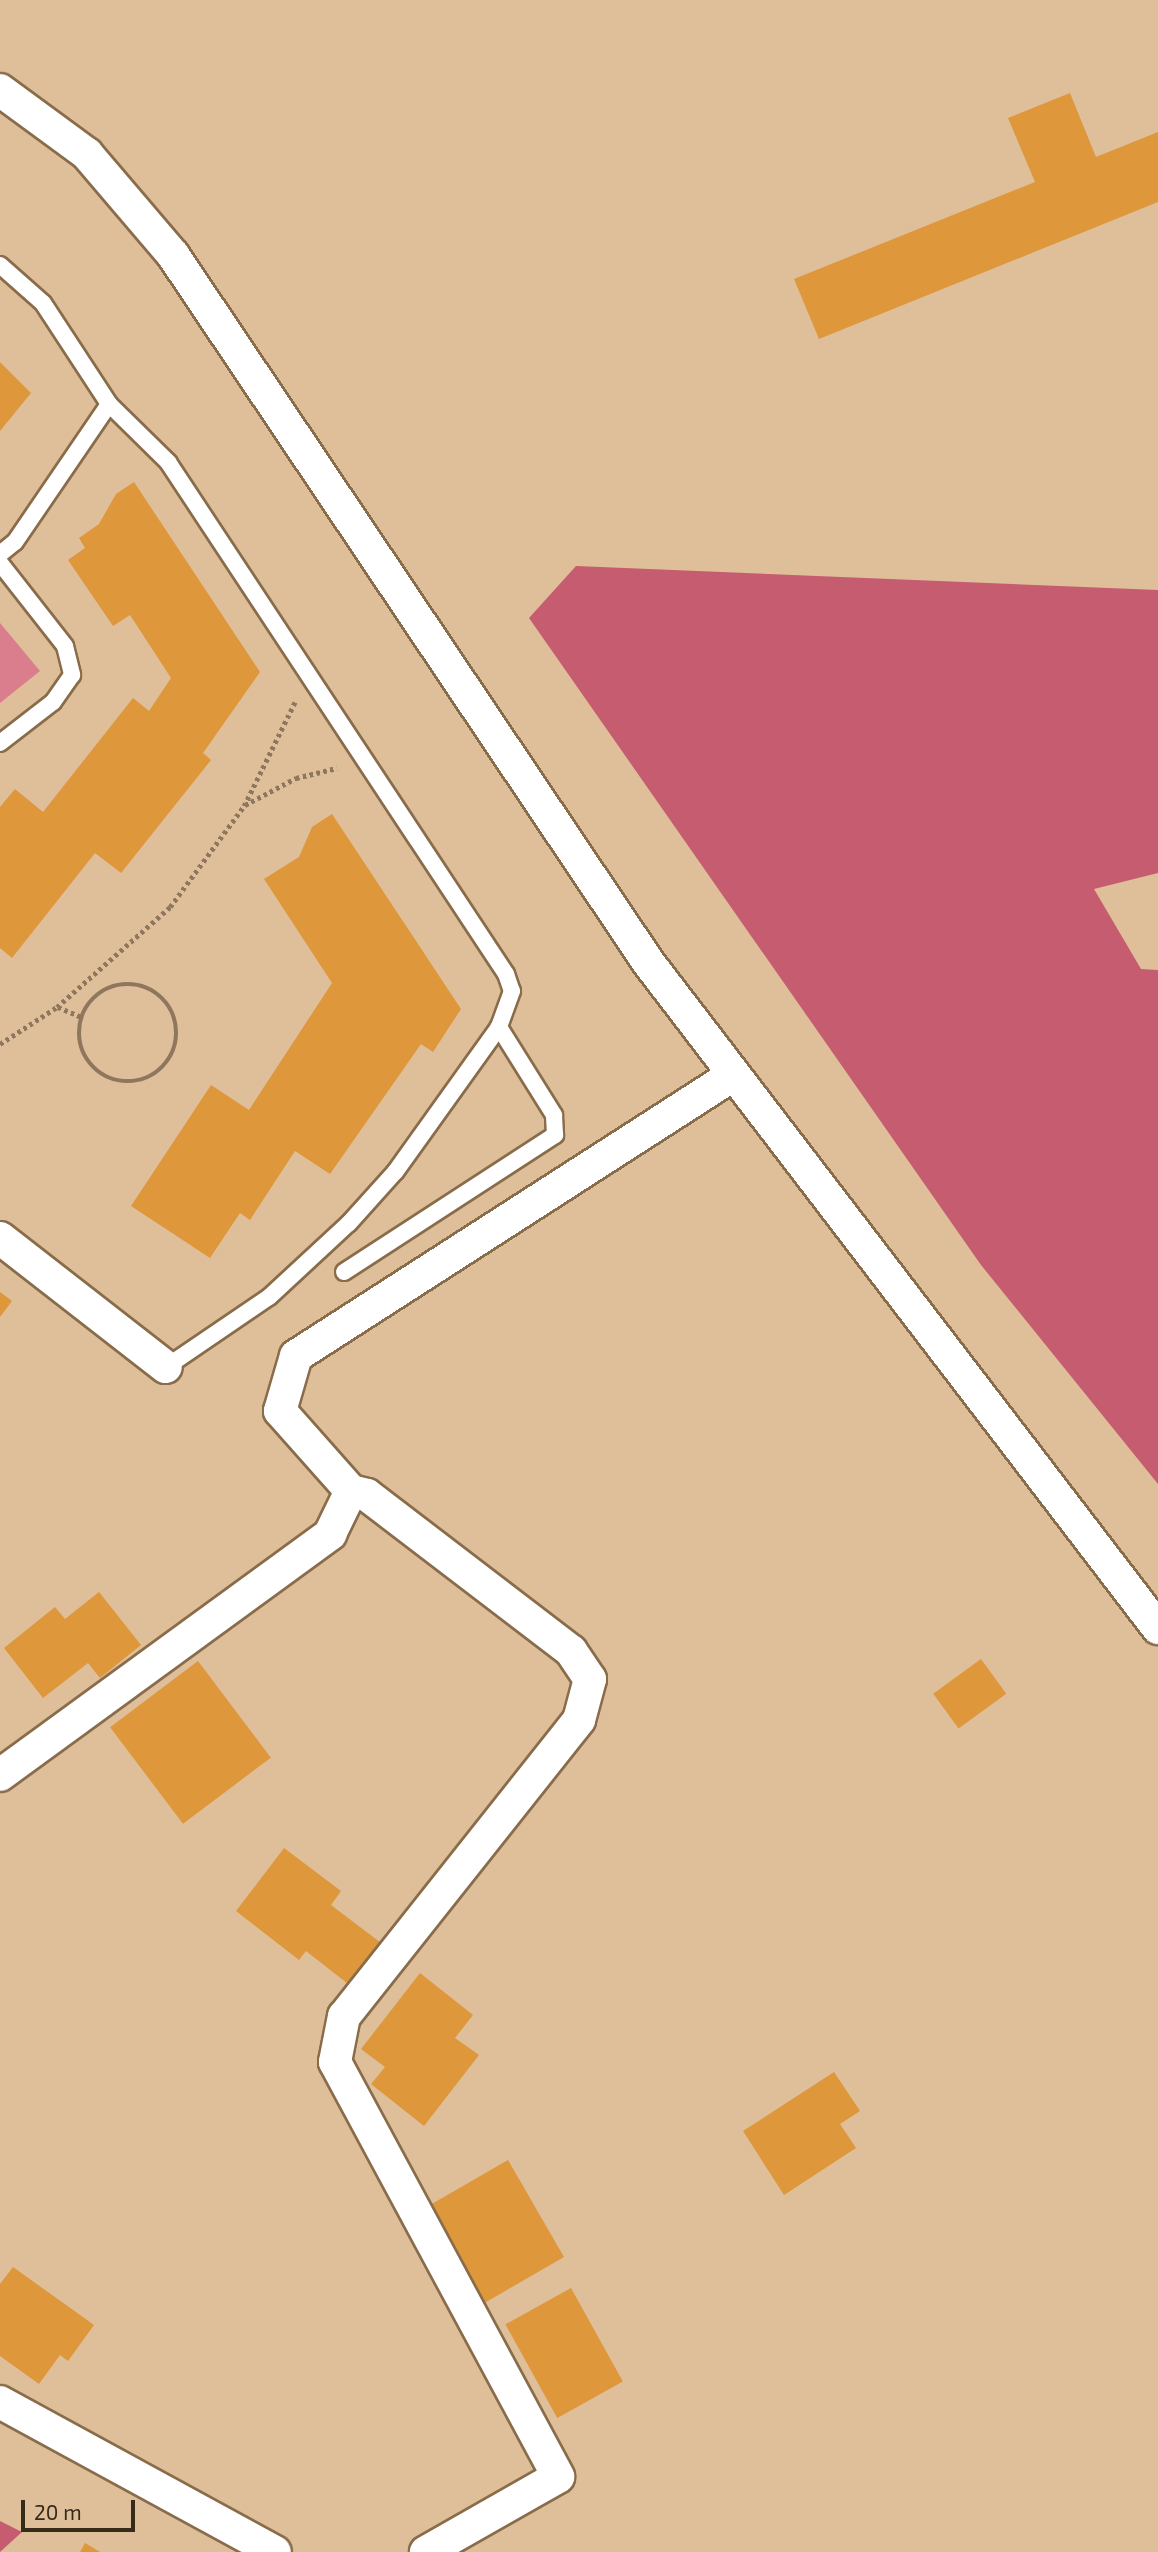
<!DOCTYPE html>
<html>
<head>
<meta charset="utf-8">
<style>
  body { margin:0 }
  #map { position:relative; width:1158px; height:2552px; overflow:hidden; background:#dfbe9a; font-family:"Exo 2",sans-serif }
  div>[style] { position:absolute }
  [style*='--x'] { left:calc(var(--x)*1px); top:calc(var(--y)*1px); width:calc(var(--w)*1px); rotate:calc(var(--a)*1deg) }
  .green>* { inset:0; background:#da7e8d }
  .forest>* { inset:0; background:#c55c70 }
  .building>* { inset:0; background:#de973b; transform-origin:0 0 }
  .path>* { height:4.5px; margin-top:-2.25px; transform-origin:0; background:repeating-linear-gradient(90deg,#8e775d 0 3.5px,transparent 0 7px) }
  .path>.ring { margin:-2.25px; padding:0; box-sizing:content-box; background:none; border:4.5px solid #8e775d; border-radius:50% }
  .roads { filter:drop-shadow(2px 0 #896c4a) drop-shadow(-2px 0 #896c4a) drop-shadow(0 2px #896c4a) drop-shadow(0 -2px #896c4a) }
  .lane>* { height:16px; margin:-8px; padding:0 8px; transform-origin:8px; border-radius:8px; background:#fff }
  .street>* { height:32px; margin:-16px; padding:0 16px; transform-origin:16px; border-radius:16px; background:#fff }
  span { translate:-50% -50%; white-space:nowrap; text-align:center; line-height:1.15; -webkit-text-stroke:5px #dfbe9a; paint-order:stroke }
  .scale { position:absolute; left:21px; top:2500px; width:114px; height:32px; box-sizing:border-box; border:4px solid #362a1b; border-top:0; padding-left:9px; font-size:21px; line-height:24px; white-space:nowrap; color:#362a1b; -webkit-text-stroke:5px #dfbe9a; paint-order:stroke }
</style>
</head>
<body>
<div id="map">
  <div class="green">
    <i style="clip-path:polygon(0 623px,40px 671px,0 703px)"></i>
  </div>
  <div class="forest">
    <i style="clip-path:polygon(576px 566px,1158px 590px,1158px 873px,1094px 889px,1141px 969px,1158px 970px,1158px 1484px,981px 1265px,529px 618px)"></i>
    <i style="clip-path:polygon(0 2521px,22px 2532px,0 2552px)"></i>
  </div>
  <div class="building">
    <i style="clip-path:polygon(1070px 93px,1096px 157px,1158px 132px,1158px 202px,819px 339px,794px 279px,1035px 182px,1008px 118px)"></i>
    <i style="clip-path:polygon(0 362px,31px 393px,0 431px)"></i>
    <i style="clip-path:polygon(134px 482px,260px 672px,203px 753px,211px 760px,121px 873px,95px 853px,12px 958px,0 948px,0 807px,15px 789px,43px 812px,133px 698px,149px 711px,171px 678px,130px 615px,113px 626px,68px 560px,85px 548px,79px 538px,99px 524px,116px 494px)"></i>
    <i style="clip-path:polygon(332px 814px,461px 1009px,433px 1052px,421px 1044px,330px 1174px,295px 1151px,250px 1220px,240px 1213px,210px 1258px,131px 1206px,211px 1085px,249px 1110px,332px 983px,264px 879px,299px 857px,312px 827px)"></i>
    <i style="clip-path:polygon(0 1292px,12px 1301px,0 1317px)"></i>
    <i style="clip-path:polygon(99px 1592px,141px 1645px,100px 1678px,88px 1663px,43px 1698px,4px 1648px,55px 1607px,65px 1619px)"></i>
    <i style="left:981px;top:1659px;width:43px;height:59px;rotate:54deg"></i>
    <i style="left:198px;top:1661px;width:121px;height:110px;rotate:53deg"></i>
    <i style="clip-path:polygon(284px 1848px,341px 1891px,331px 1905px,393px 1952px,361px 1994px,306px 1951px,299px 1960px,236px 1911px)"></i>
    <i style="clip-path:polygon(420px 1973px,473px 2015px,455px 2038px,479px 2055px,424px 2126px,371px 2084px,385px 2067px,361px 2049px)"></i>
    <i style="clip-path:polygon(834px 2072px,860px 2111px,840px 2124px,856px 2148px,784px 2195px,743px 2131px)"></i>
    <i style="left:508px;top:2160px;width:112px;height:92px;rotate:60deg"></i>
    <i style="clip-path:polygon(13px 2267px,94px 2325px,68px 2361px,60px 2355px,39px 2384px,0 2356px,0 2284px)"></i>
    <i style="left:571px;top:2288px;width:107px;height:75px;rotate:61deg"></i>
    <i style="clip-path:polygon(85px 2543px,100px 2552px,80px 2552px)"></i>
  </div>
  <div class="path">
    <i style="--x:245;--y:805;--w:58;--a:-27.9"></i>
    <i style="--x:296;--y:778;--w:42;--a:-13.7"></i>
    <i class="ring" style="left:79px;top:984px;width:93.5px;height:93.5px"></i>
    <i style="--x:58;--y:1007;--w:26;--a:23"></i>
    <i style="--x:0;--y:1044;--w:68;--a:-33"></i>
    <i style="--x:57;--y:1007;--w:151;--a:-41.5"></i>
    <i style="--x:170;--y:907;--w:125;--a:-53.8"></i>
    <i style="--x:244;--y:806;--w:116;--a:-63.9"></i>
  </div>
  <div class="roads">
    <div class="lane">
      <i style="--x:0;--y:265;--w:57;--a:41.5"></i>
      <i style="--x:43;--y:303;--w:121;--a:56.8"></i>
      <i style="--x:109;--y:404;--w:83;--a:44.5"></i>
      <i style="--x:168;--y:462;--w:614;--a:56.57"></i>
      <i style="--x:506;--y:974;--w:18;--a:71"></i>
      <i style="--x:512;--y:991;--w:38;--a:110"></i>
      <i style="--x:499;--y:1027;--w:178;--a:125.6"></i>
      <i style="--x:395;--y:1172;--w:69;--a:132"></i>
      <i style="--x:349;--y:1223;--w:109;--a:137.2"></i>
      <i style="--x:269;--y:1297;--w:125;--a:145.8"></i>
      <i style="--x:0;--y:554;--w:19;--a:-39"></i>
      <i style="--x:15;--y:542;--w:167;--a:-55.7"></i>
      <i style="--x:0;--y:563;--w:105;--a:51.9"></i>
      <i style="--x:65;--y:646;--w:30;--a:76"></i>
      <i style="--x:72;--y:675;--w:33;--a:125"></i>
      <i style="--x:53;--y:702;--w:67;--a:142.3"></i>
      <i style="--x:344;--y:1272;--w:252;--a:-33"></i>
      <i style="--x:555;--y:1135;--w:20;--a:-93"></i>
      <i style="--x:554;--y:1115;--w:104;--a:-122"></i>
    </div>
    <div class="street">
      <i style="--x:0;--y:90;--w:108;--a:36.3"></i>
      <i style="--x:87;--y:154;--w:133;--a:49.6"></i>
      <i style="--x:173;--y:255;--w:852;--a:56.1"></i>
      <i style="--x:648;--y:962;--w:839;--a:52.56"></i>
      <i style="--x:0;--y:1238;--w:210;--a:37.9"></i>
      <i style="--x:351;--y:1491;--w:16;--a:14"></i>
      <i style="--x:367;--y:1495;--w:257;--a:37.4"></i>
      <i style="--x:571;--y:1651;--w:34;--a:56"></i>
      <i style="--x:590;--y:1679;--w:42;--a:105"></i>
      <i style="--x:579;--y:1720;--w:378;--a:128.4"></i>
      <i style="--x:344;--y:2016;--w:47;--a:101.1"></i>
      <i style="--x:335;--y:2062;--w:471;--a:61.7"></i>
      <i style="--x:558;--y:2477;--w:152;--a:150.4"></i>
      <i style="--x:0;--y:1775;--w:409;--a:-36.1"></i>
      <i style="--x:330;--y:1534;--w:48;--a:-64"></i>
      <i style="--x:351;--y:1491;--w:107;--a:-131.6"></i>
      <i style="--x:280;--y:1411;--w:57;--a:-73.8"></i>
      <i style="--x:296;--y:1356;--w:520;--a:-32.74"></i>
      <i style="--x:0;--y:2402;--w:313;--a:28.6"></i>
    </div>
  </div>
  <div class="scale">20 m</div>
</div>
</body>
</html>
